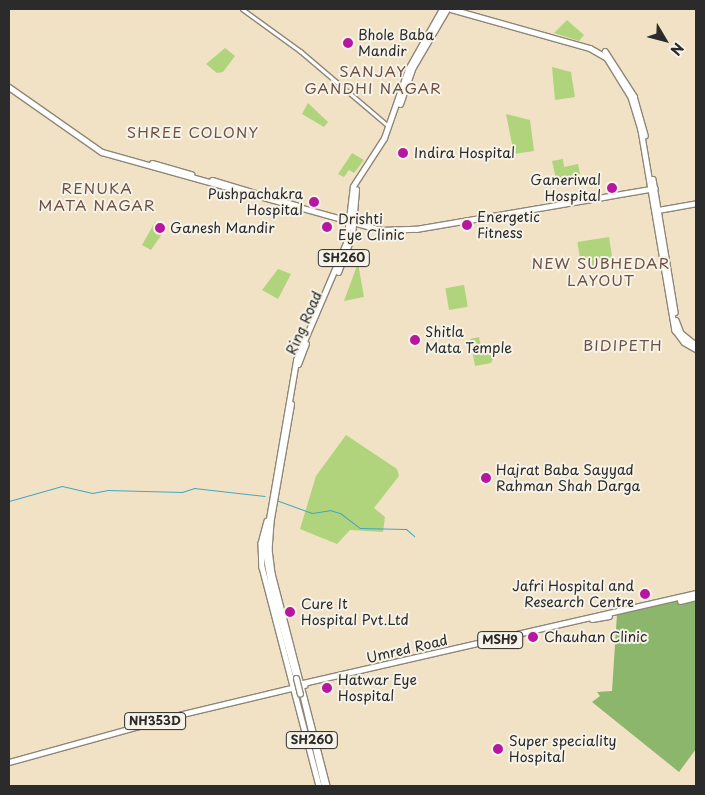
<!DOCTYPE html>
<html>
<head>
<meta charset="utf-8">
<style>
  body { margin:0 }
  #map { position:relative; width:705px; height:795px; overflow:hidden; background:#f1e2c6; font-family:"Playpen Sans",sans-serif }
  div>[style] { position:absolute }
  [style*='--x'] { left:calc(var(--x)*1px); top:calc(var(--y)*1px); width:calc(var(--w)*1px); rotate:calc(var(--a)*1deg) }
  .green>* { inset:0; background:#b0d47c; transform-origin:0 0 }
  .forest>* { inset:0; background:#8cb66c }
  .stream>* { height:1px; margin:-0.5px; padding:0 0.5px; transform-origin:0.5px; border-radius:0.5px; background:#43a7c3 }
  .roads { filter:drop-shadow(1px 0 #8e8678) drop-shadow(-1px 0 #8e8678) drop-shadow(0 1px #8e8678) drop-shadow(0 -1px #8e8678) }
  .minor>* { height:3px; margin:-1.5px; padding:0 1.5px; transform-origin:1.5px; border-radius:1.5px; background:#fff }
  .major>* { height:4.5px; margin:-2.25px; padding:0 2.25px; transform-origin:2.25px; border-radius:2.25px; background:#fff }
  .highway>* { height:5px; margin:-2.5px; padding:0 2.5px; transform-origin:2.5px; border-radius:2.5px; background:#fff }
  .bridges { filter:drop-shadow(1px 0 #8e8678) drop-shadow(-1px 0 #8e8678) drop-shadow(0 1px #8e8678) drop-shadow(0 -1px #8e8678) }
  .highway-bridge>* { height:5px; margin:-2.5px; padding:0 2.5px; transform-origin:2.5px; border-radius:2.5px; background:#fff }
  .dots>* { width:14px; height:14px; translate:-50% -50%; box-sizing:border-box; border:2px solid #f7f3e8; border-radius:50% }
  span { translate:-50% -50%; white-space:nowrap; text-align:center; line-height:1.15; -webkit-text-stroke:4px #f7f3e8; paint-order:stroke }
  .shield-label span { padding:1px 4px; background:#f7f3e8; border:1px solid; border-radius:4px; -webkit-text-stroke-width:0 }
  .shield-label { font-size:12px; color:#2b2b2b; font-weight:700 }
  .poi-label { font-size:14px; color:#2b2b2b }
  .left { translate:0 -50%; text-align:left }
  .right { translate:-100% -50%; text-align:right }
  .street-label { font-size:14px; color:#2b2b2b }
  .neighbourhood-label { font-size:15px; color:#6e5145; letter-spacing:1px }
  .frame { position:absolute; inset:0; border:10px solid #2b2b2b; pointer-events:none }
  .north { position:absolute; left:640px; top:15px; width:50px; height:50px; -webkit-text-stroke:4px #f7f3e8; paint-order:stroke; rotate:127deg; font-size:14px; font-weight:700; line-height:20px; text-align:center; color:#2b2b2b }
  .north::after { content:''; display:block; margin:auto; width:18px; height:22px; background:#2b2b2b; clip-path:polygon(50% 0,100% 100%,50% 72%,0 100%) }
</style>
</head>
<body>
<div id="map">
  <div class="green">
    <i style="clip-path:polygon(567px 20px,584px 35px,579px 41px,554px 33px)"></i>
    <i style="clip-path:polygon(225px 48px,235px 56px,223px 72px,217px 73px,206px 64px)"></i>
    <i style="clip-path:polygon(552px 67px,571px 72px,575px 97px,555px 100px)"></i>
    <i style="clip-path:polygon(308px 103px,328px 122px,324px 127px,302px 114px)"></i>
    <i style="clip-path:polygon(506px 114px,530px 120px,534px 151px,514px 154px)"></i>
    <i style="clip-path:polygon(352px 153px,364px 160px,354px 173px,349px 170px,344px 177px,338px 174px)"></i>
    <i style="clip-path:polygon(563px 159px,564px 167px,578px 164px,580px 174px,556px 179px,552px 161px)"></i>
    <i style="clip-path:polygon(155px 222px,166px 228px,151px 250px,142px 245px)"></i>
    <i style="left:609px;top:237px;width:26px;height:32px;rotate:81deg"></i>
    <i style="clip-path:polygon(358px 263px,364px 297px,344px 301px)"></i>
    <i style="clip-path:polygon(278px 269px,291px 274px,278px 299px,262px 290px)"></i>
    <i style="left:464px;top:285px;width:22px;height:19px;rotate:80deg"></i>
    <i style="clip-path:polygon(479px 337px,482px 351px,491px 350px,493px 359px,491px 363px,475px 366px,470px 339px)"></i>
    <i style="clip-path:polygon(346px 435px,397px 469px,399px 476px,374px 508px,385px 517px,383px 532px,350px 530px,337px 544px,300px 529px,316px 476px)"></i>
  </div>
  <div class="forest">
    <i style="clip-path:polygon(696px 597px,696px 749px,679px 772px,592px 702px,600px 696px,597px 692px,612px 691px,617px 614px)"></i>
  </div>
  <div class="stream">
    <i style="--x:276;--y:500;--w:38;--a:20"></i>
    <i style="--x:312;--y:513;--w:18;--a:-9"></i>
    <i style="--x:330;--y:510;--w:10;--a:17"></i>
    <i style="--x:340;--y:513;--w:25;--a:37"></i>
    <i style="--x:360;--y:528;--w:46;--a:1.2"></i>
    <i style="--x:406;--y:529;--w:11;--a:41"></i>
    <i style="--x:9;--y:501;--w:55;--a:-15.8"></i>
    <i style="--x:62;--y:486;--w:31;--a:13"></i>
    <i style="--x:92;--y:493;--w:15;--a:-11"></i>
    <i style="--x:107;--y:490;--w:75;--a:1.5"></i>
    <i style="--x:182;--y:492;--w:13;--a:-18"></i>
    <i style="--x:194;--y:488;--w:71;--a:6.4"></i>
  </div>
  <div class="roads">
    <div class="minor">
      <i style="--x:242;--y:9;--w:72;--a:35.9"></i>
      <i style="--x:300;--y:51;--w:116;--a:40.4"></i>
    </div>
    <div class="major">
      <i style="--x:451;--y:9;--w:144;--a:15.7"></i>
      <i style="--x:590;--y:48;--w:20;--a:30"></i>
      <i style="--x:607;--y:58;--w:46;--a:58.4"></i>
      <i style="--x:631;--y:97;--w:34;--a:73"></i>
      <i style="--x:641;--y:130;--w:203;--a:80.4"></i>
      <i style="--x:675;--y:330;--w:15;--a:53"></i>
      <i style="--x:684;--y:342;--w:14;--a:30"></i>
      <i style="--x:605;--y:51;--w:54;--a:57.2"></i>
      <i style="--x:634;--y:96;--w:41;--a:74.2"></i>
      <i style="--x:9;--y:87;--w:113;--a:35"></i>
      <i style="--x:102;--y:152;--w:290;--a:15.6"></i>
      <i style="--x:381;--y:230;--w:35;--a:-2"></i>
      <i style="--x:416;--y:229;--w:242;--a:-9.7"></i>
      <i style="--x:152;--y:163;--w:41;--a:15.8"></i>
      <i style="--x:653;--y:179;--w:135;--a:80.6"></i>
      <i style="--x:212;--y:180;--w:88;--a:16.6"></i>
      <i style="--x:658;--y:210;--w:39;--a:-10"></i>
      <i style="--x:676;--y:320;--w:14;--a:69"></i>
      <i style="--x:681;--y:333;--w:19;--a:39"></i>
      <i style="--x:267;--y:521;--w:23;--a:105"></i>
      <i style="--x:261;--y:543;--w:24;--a:88"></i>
      <i style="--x:262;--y:567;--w:226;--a:75.4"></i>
      <i style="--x:271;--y:522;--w:27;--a:94"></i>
      <i style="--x:269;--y:549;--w:24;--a:83"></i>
      <i style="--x:272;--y:573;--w:220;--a:75.5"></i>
      <i style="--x:680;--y:601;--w:16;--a:-14"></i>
      <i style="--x:592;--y:619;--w:17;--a:-10"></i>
      <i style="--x:303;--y:683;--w:403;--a:-12.9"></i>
    </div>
    <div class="highway">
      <i style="--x:400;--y:104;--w:39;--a:-71"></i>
      <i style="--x:413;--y:67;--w:67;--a:-59.6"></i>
      <i style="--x:338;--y:272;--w:39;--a:-69"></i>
      <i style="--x:352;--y:236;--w:47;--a:-85.1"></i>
      <i style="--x:298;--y:364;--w:22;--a:-69"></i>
      <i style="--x:270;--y:524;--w:122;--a:-80.1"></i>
      <i style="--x:296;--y:678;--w:95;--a:-105.2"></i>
      <i style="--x:271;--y:586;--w:39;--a:-100"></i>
      <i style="--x:264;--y:548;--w:191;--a:-80.3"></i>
      <i style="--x:296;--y:360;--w:127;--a:-66.9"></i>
      <i style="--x:346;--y:243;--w:57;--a:-83"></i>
      <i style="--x:353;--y:186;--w:57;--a:-57.1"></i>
      <i style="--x:384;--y:138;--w:73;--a:-70.8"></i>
      <i style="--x:408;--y:69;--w:69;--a:-60.5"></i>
      <i style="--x:302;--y:693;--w:96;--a:76.7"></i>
      <i style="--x:9;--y:762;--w:175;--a:-15.5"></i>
      <i style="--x:178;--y:715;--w:130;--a:-13.4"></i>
    </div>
  </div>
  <div class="bridges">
    <div class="highway-bridge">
      <i style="--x:296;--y:678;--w:16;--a:76"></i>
    </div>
  </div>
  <div class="dots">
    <i style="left:348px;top:43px;background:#b5179e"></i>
    <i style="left:403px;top:153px;background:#b5179e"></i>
    <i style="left:612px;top:188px;background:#b5179e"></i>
    <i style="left:314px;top:202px;background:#b5179e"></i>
    <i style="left:467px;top:225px;background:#b5179e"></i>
    <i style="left:327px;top:227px;background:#b5179e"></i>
    <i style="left:160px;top:228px;background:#b5179e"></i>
    <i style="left:415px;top:340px;background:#b5179e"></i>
    <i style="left:486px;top:478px;background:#b5179e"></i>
    <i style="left:645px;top:594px;background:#b5179e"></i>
    <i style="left:290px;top:612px;background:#b5179e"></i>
    <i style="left:533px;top:637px;background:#b5179e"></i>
    <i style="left:327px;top:688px;background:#b5179e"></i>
    <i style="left:498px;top:749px;background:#b5179e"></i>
  </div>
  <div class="shield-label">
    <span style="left:344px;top:258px">SH260</span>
    <span style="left:500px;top:640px">MSH9</span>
    <span style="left:155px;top:721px">NH353D</span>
    <span style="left:312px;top:740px">SH260</span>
  </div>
  <div class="poi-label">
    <span class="left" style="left:358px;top:43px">Bhole Baba<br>Mandir</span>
    <span class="left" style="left:414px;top:153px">Indira Hospital</span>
    <span class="right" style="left:601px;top:188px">Ganeriwal<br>Hospital</span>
    <span class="right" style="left:303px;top:202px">Pushpachakra<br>Hospital</span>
    <span class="left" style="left:477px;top:225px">Energetic<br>Fitness</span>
    <span class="left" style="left:338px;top:227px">Drishti<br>Eye Clinic</span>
    <span class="left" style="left:170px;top:228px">Ganesh Mandir</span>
    <span class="left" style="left:425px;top:340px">Shitla<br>Mata Temple</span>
    <span class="left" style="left:496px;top:478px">Hajrat Baba Sayyad<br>Rahman Shah Darga</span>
    <span class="right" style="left:634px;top:594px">Jafri Hospital and<br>Research Centre</span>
    <span class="left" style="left:301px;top:612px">Cure It<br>Hospital Pvt.Ltd</span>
    <span class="left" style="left:544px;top:637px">Chauhan Clinic</span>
    <span class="left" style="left:338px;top:688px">Hatwar Eye<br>Hospital</span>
    <span class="left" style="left:509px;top:749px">Super speciality<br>Hospital</span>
  </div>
  <div class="street-label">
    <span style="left:304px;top:323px;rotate:-66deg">Ring Road</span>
    <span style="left:407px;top:649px;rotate:-13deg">Umred Road</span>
  </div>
  <div class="neighbourhood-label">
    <span style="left:373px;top:79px">SANJAY<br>GANDHI NAGAR</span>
    <span style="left:193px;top:132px">SHREE COLONY</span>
    <span style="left:97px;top:196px">RENUKA<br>MATA NAGAR</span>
    <span style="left:601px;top:271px">NEW SUBHEDAR<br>LAYOUT</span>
    <span style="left:623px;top:345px">BIDIPETH</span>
  </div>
  <div class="frame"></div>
  <div class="north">N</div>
</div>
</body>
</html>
